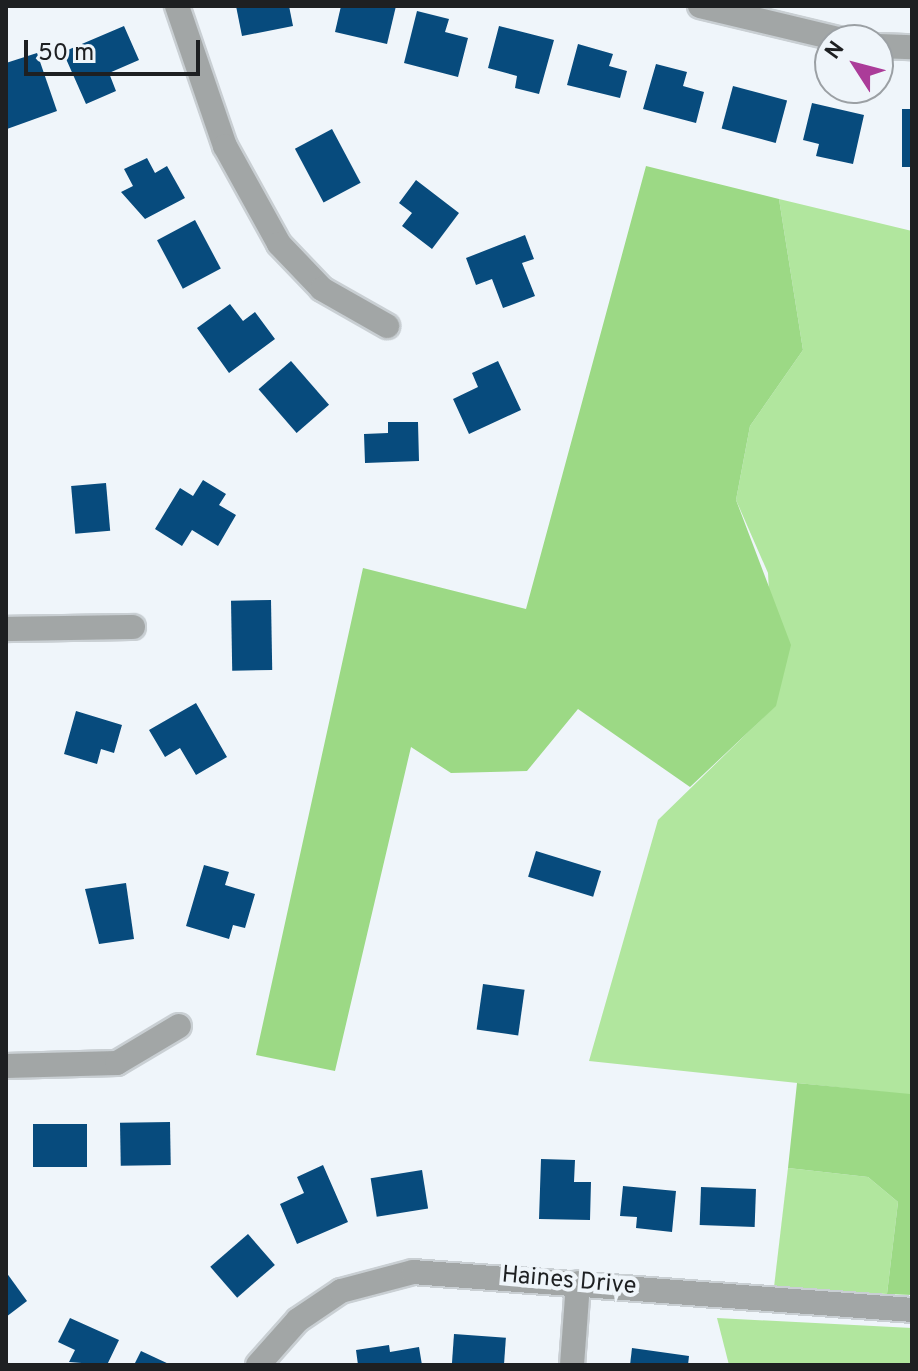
<!DOCTYPE html>
<html>
<head>
<meta charset="utf-8">
<style>
  body { margin:0 }
  #map { position:relative; width:918px; height:1371px; overflow:hidden; background:#eff5fa; font-family:Overpass,sans-serif }
  div>[style] { position:absolute }
  [style*='--x'] { left:calc(var(--x)*1px); top:calc(var(--y)*1px); width:calc(var(--w)*1px); rotate:calc(var(--a)*1deg) }
  .green>* { inset:0; background:#b1e69e }
  .forest>* { inset:0; background:#9cd985 }
  .building>* { inset:0; background:#074b7d; transform-origin:0 0 }
  .roads { filter:drop-shadow(2px 0 #c9cfd3) drop-shadow(-2px 0 #c9cfd3) drop-shadow(0 2px #c9cfd3) drop-shadow(0 -2px #c9cfd3) }
  .minor>* { height:24px; margin:-12px; padding:0 12px; transform-origin:12px; border-radius:12px; background:#a2a6a6 }
  span { translate:-50% -50%; white-space:nowrap; text-align:center; line-height:1.15; -webkit-text-stroke:8px #eff5fa; paint-order:stroke }
  .street-label { font-size:24px; color:#1e2022 }
  .frame { position:absolute; inset:0; border:8px solid #1e2022; pointer-events:none }
  .north { position:absolute; left:814px; top:24px; width:80px; height:80px; box-sizing:border-box; background:#eff5fa; border:2px solid #9ba0a4; border-radius:50%; rotate:306deg; font-size:22px; font-weight:700; line-height:32px; text-align:center; color:#1e2022 }
  .north::after { content:''; display:block; margin:auto; width:28px; height:36px; background:#ab3c99; clip-path:polygon(50% 0,100% 100%,50% 72%,0 100%) }
  .scale { position:absolute; left:24px; top:40px; width:176px; height:36px; box-sizing:border-box; border:4px solid #1e2022; border-top:0; padding-left:10px; font-size:24px; line-height:28px; white-space:nowrap; color:#1e2022; -webkit-text-stroke:6px #eff5fa; paint-order:stroke }
</style>
</head>
<body>
<div id="map">
  <div class="green">
    <i style="clip-path:polygon(779px 199px,912px 231px,911px 1095px,589px 1061px,658px 820px,775px 706px,768px 573px,736px 500px,750px 426px,803px 350px)"></i>
    <i style="clip-path:polygon(788px 1168px,868px 1177px,898px 1202px,887px 1294px,774px 1287px)"></i>
    <i style="clip-path:polygon(717px 1318px,912px 1328px,912px 1365px,729px 1365px)"></i>
  </div>
  <div class="forest">
    <i style="clip-path:polygon(646px 166px,779px 199px,803px 350px,750px 426px,736px 500px,791px 645px,776px 706px,690px 787px,578px 709px,527px 771px,451px 773px,411px 747px,335px 1071px,256px 1055px,363px 568px,526px 609px)"></i>
    <i style="clip-path:polygon(912px 1082px,912px 1295px,887px 1294px,898px 1202px,868px 1177px,788px 1168px,797px 1083px,910px 1094px)"></i>
  </div>
  <div class="building">
    <i style="clip-path:polygon(236px 6px,289px 6px,293px 26px,242px 36px)"></i>
    <i style="clip-path:polygon(341px 6px,396px 6px,387px 44px,335px 32px)"></i>
    <i style="clip-path:polygon(417px 11px,449px 19px,445px 32px,468px 38px,458px 77px,404px 63px)"></i>
    <i style="clip-path:polygon(124px 26px,139px 60px,109px 73px,116px 91px,86px 104px,63px 52px)"></i>
    <i style="clip-path:polygon(499px 26px,554px 40px,539px 94px,515px 88px,517px 76px,488px 68px)"></i>
    <i style="clip-path:polygon(578px 44px,613px 54px,609px 66px,627px 71px,620px 98px,567px 85px)"></i>
    <i style="clip-path:polygon(37px 53px,57px 111px,7px 129px,6px 63px)"></i>
    <i style="clip-path:polygon(656px 64px,687px 72px,683px 86px,704px 92px,696px 123px,643px 109px)"></i>
    <i style="left:733px;top:86px;width:56px;height:44px;rotate:15deg"></i>
    <i style="clip-path:polygon(812px 103px,864px 115px,853px 164px,816px 156px,819px 144px,803px 140px)"></i>
    <i style="left:912px;top:109px;width:58px;height:10px;rotate:90deg"></i>
    <i style="left:332px;top:129px;width:61px;height:42px;rotate:62deg"></i>
    <i style="clip-path:polygon(147px 158px,155px 173px,167px 166px,185px 198px,145px 219px,121px 192px,133px 186px,124px 169px)"></i>
    <i style="clip-path:polygon(416px 180px,459px 213px,432px 249px,402px 226px,412px 213px,399px 203px)"></i>
    <i style="left:195px;top:220px;width:55px;height:43px;rotate:62deg"></i>
    <i style="clip-path:polygon(525px 235px,534px 259px,522px 263px,535px 296px,503px 308px,492px 279px,476px 285px,466px 258px)"></i>
    <i style="clip-path:polygon(230px 304px,243px 321px,255px 312px,275px 339px,229px 373px,197px 328px)"></i>
    <i style="left:291px;top:361px;width:58px;height:43px;rotate:49deg"></i>
    <i style="clip-path:polygon(498px 361px,521px 410px,469px 434px,453px 399px,478px 387px,472px 373px)"></i>
    <i style="clip-path:polygon(388px 422px,418px 422px,419px 461px,365px 463px,364px 434px,388px 433px)"></i>
    <i style="clip-path:polygon(203px 480px,226px 494px,219px 505px,236px 515px,218px 546px,192px 530px,182px 546px,155px 529px,180px 488px,193px 496px)"></i>
    <i style="left:106px;top:483px;width:48px;height:35px;rotate:85deg"></i>
    <i style="left:271px;top:600px;width:70px;height:40px;rotate:89deg"></i>
    <i style="clip-path:polygon(196px 703px,227px 757px,196px 775px,180px 748px,165px 757px,149px 730px)"></i>
    <i style="clip-path:polygon(76px 711px,122px 725px,114px 753px,101px 749px,97px 764px,64px 754px)"></i>
    <i style="left:536px;top:851px;width:68px;height:27px;rotate:17deg"></i>
    <i style="clip-path:polygon(204px 865px,229px 872px,225px 885px,255px 894px,245px 928px,233px 925px,229px 939px,186px 926px)"></i>
    <i style="clip-path:polygon(126px 883px,134px 939px,99px 944px,85px 889px)"></i>
    <i style="left:483px;top:984px;width:42px;height:46px;rotate:8deg"></i>
    <i style="left:170px;top:1122px;width:43px;height:50px;rotate:89deg"></i>
    <i style="left:87px;top:1124px;width:43px;height:54px;rotate:90deg"></i>
    <i style="clip-path:polygon(541px 1159px,575px 1160px,574px 1182px,591px 1182px,590px 1220px,539px 1219px)"></i>
    <i style="clip-path:polygon(323px 1165px,348px 1222px,297px 1244px,280px 1204px,304px 1193px,297px 1177px)"></i>
    <i style="left:422px;top:1170px;width:39px;height:52px;rotate:81deg"></i>
    <i style="clip-path:polygon(623px 1186px,676px 1191px,672px 1232px,636px 1228px,637px 1217px,620px 1216px)"></i>
    <i style="left:701px;top:1187px;width:55px;height:38px;rotate:2deg"></i>
    <i style="left:248px;top:1234px;width:41px;height:50px;rotate:49deg"></i>
    <i style="clip-path:polygon(6px 1272px,27px 1301px,6px 1317px)"></i>
    <i style="clip-path:polygon(70px 1318px,119px 1340px,107px 1365px,69px 1362px,75px 1350px,58px 1342px)"></i>
    <i style="left:454px;top:1334px;width:52px;height:31px;rotate:4deg"></i>
    <i style="clip-path:polygon(389px 1345px,390px 1352px,419px 1347px,422px 1365px,358px 1365px,356px 1350px)"></i>
    <i style="clip-path:polygon(632px 1348px,689px 1356px,688px 1365px,630px 1365px)"></i>
    <i style="clip-path:polygon(141px 1351px,171px 1365px,134px 1365px)"></i>
  </div>
  <div class="roads">
    <div class="minor">
      <i style="--x:177;--y:6;--w:148;--a:71.1"></i>
      <i style="--x:225;--y:146;--w:112;--a:61.1"></i>
      <i style="--x:279;--y:244;--w:62;--a:46.3"></i>
      <i style="--x:322;--y:289;--w:75;--a:29.6"></i>
      <i style="--x:700;--y:6;--w:147;--a:13.4"></i>
      <i style="--x:878;--y:46;--w:34;--a:2"></i>
      <i style="--x:6;--y:629;--w:127;--a:-0.9"></i>
      <i style="--x:6;--y:1066;--w:111;--a:-1.5"></i>
      <i style="--x:117;--y:1063;--w:72;--a:-30.8"></i>
      <i style="--x:258;--y:1365;--w:60;--a:-48.4"></i>
      <i style="--x:298;--y:1320;--w:52;--a:-34"></i>
      <i style="--x:341;--y:1291;--w:74;--a:-14.8"></i>
      <i style="--x:413;--y:1272;--w:500;--a:4.35"></i>
      <i style="--x:572;--y:1365;--w:82;--a:-85.8"></i>
    </div>
  </div>
  <div class="street-label">
    <span style="left:569px;top:1282px;rotate:5deg">Haines Drive</span>
  </div>
  <div class="frame"></div>
  <div class="north">N</div>
  <div class="scale">50 m</div>
</div>
</body>
</html>
